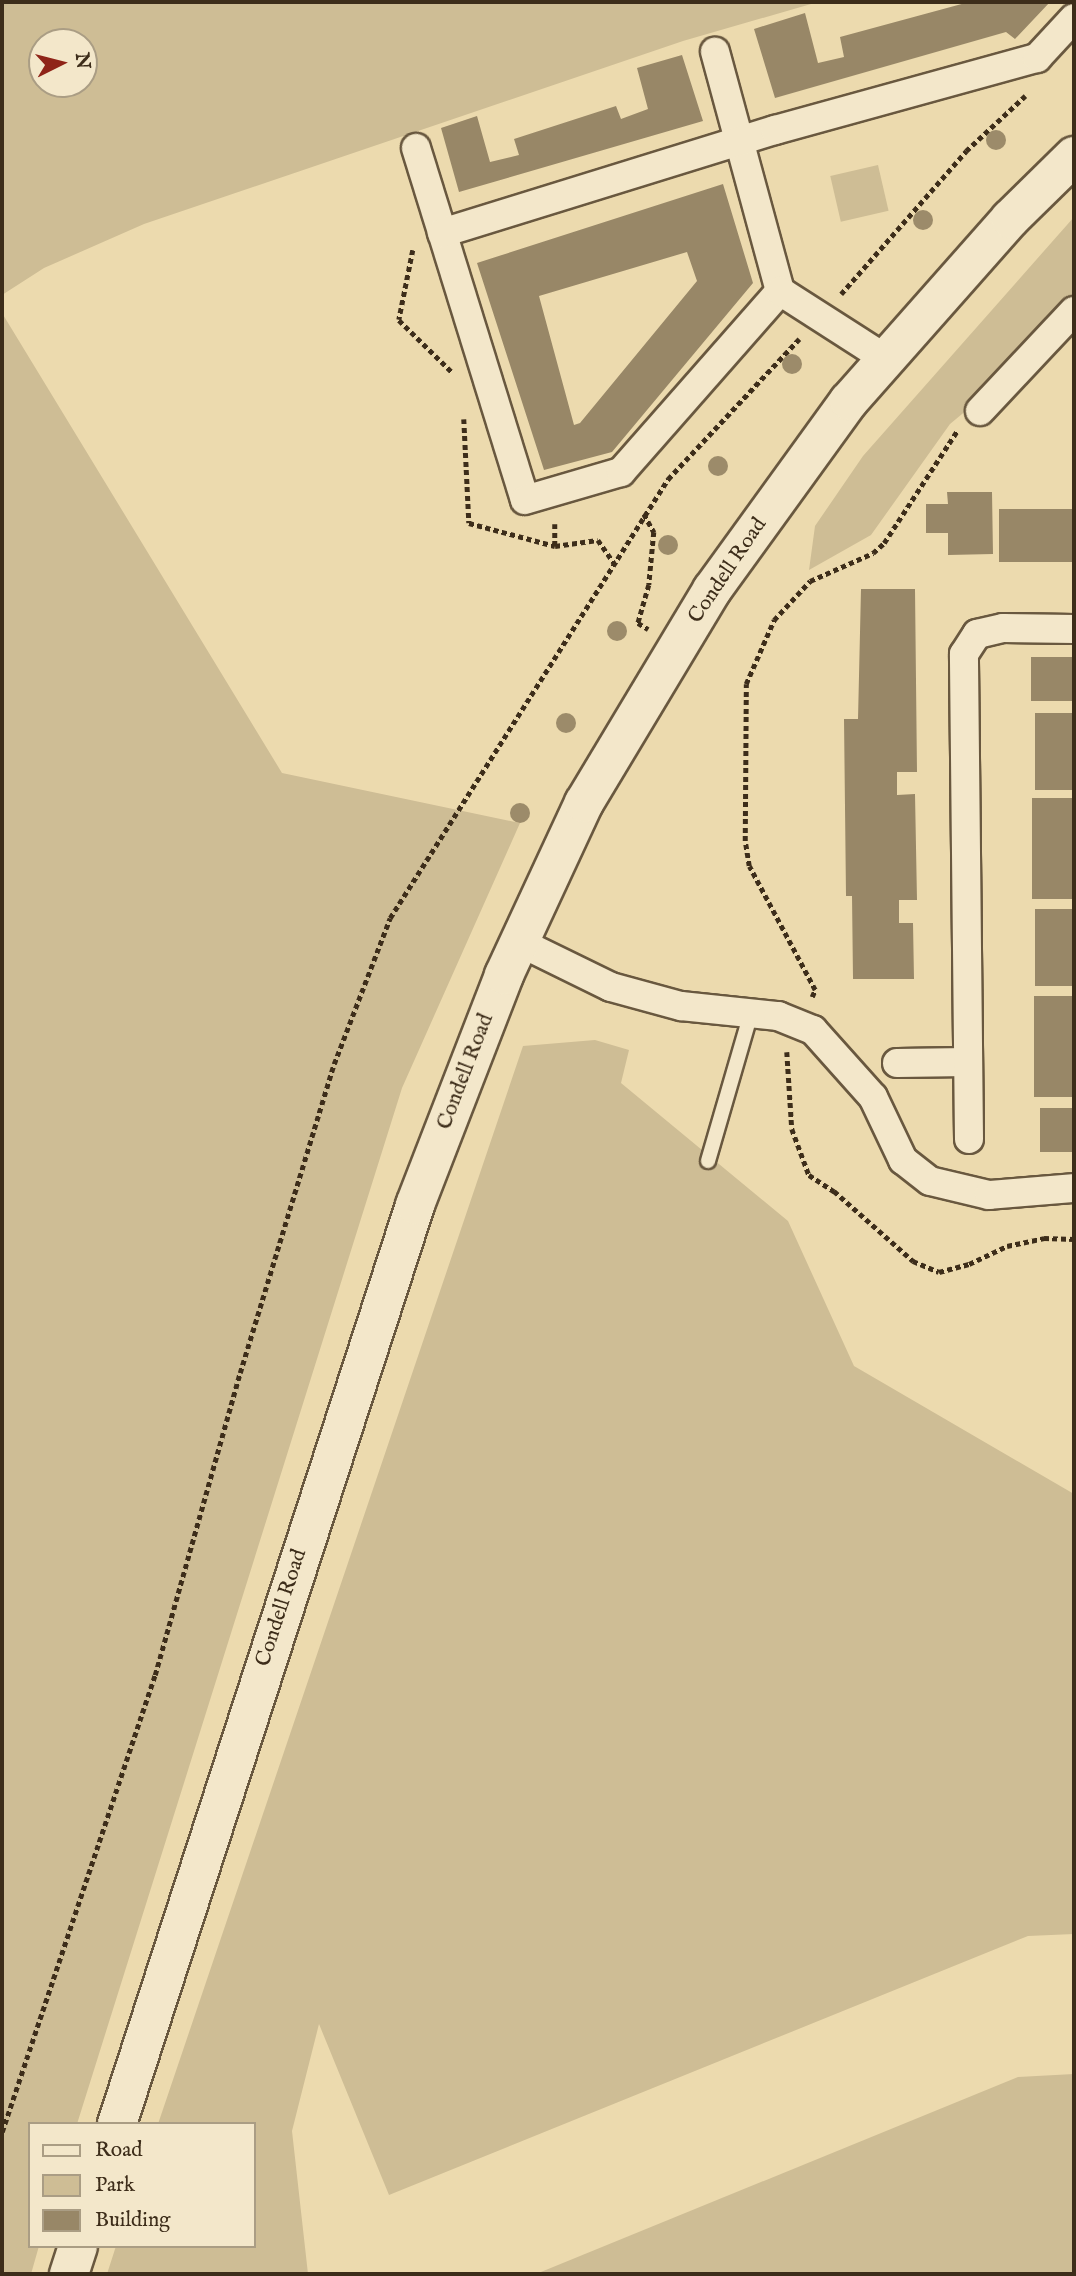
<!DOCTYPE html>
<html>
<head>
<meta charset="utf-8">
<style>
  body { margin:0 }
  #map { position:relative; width:1076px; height:2276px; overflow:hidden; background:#ecdaae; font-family:"IM FELL English",serif }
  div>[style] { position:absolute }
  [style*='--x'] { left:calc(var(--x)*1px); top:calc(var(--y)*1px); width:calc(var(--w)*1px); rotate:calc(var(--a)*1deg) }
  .green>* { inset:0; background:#cebd95; transform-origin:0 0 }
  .building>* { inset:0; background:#988767; transform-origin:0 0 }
  .path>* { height:4.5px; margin-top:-2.25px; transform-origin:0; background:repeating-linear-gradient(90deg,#3d2d1a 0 5px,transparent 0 8.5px) }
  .roads { filter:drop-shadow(2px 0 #69583f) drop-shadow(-2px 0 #69583f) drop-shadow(0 2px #69583f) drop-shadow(0 -2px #69583f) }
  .lane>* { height:14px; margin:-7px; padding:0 7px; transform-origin:7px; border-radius:7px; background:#f3e7ca }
  .street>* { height:28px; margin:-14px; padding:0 14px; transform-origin:14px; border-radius:14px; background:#f3e7ca }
  .secondary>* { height:38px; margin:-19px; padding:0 19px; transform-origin:19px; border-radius:19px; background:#f3e7ca }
  .trees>* { width:20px; height:20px; margin:-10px; border-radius:50%; background:#9c8b6a }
  span { translate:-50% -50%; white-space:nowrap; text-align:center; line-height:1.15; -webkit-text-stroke:5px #f3e7ca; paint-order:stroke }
  .street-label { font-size:21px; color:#3d2d1a }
  .frame { position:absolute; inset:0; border:4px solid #3d2d1a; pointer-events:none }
  .legend { position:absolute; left:28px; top:2122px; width:228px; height:126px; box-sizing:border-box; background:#f3e7ca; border:2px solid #aa9d84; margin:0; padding:9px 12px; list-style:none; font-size:21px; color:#3d2d1a }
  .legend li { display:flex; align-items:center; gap:14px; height:35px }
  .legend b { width:35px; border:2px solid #aa9d84 }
  .north { position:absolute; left:28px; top:28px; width:70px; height:70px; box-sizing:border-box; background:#f3e7ca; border:2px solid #aa9d84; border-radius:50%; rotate:84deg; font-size:19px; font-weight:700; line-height:28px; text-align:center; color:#3d2d1a }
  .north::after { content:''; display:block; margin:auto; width:24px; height:32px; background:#8f2418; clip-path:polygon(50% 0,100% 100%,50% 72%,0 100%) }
</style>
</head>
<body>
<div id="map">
  <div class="green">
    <i style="clip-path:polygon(evenodd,2px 2px,818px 2px,683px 41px,144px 224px,44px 268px,2px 295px,2px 2px,84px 42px,84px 84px,42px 84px,42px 42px,84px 42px)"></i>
    <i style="left:878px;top:165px;width:47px;height:49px;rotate:77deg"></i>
    <i style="clip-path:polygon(1074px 217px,1074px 321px,950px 424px,871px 535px,809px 570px,815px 526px,863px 456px)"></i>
    <i style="clip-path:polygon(2px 313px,282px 773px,520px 823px,402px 1088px,77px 2124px,30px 2124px,30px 2246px,39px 2246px,31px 2274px,2px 2274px)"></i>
    <i style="clip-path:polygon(595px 1040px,629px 1050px,621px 1083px,788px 1221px,854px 1366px,1074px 1494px,1074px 1934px,1028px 1936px,389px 2195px,319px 2024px,292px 2131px,308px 2274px,107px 2274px,116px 2246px,254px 2246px,254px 2124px,158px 2124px,523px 1046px)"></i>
    <i style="clip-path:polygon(1074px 2074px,1074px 2274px,536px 2274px,1018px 2077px)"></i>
  </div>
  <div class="building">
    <i style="clip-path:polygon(969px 2px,1050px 2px,1015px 39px,1006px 32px,775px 98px,754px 29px,805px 13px,818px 63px,844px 57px,840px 37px)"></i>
    <i style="clip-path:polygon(682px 55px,703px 121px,459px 192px,441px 128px,477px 116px,490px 162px,519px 155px,514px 139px,616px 106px,621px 119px,648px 109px,637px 68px)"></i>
    <i style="clip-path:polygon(evenodd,723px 184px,753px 283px,612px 452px,544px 470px,477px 263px,723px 184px,687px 252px,697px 281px,580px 423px,574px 425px,539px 296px,687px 252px)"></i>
    <i style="clip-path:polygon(947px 492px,992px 492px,993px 554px,948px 555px,948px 533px,926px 533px,926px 504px,948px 504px)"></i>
    <i style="left:1074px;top:509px;width:53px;height:75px;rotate:90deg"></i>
    <i style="clip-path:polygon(861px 589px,915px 589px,917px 772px,897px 772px,897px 795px,915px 794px,917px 900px,899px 900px,899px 923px,913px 923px,914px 979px,853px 979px,852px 896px,846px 896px,844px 719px,858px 719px)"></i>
    <i style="left:1031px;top:657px;width:43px;height:44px"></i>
    <i style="left:1074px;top:713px;width:77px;height:39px;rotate:90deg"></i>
    <i style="left:1074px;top:798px;width:101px;height:42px;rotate:90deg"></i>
    <i style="left:1035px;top:909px;width:39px;height:77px"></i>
    <i style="left:1034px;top:996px;width:40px;height:101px"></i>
    <i style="left:1040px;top:1108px;width:34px;height:44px"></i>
  </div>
  <div class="path">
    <i style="--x:413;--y:250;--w:71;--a:101.3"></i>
    <i style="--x:399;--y:320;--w:74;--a:44.5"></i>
    <i style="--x:841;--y:294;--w:190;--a:-48.8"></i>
    <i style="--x:966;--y:151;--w:81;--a:-43"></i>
    <i style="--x:464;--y:419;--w:104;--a:87.2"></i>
    <i style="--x:469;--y:523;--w:89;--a:15"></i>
    <i style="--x:644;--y:514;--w:21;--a:61"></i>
    <i style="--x:654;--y:532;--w:53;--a:95.4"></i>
    <i style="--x:649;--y:585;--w:40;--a:106"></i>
    <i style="--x:638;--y:623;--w:12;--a:31"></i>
    <i style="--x:555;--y:524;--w:22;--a:90"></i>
    <i style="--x:555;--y:546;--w:43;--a:-7.9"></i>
    <i style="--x:598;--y:540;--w:29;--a:55"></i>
    <i style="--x:812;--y:997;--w:8;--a:-67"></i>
    <i style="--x:815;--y:990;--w:140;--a:-118"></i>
    <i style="--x:749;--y:866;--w:25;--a:-99"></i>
    <i style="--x:745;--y:841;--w:157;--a:-89.6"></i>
    <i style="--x:746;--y:684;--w:70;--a:-66.4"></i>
    <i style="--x:774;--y:620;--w:53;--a:-47.3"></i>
    <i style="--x:810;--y:581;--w:69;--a:-24"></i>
    <i style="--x:873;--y:553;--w:15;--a:-42"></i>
    <i style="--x:884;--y:543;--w:134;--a:-56.9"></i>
    <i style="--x:787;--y:1052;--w:77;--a:86.3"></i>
    <i style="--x:792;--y:1129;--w:49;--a:69.7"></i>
    <i style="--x:809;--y:1175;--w:30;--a:33"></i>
    <i style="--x:834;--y:1191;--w:106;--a:41.5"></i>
    <i style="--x:913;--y:1261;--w:28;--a:23"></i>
    <i style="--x:939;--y:1272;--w:31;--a:-15"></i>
    <i style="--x:969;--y:1264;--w:42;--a:-25.3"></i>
    <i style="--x:1007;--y:1246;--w:38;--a:-12"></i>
    <i style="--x:1044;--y:1238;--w:30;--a:2"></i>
    <i style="--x:2;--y:2132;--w:482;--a:-71.5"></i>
    <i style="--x:155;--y:1675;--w:314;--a:-74.3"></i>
    <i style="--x:240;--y:1373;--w:323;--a:-73.1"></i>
    <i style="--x:334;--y:1064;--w:156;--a:-69"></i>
    <i style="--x:390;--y:918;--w:520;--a:-57.66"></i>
    <i style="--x:668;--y:479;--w:192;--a:-46.9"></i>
  </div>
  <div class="roads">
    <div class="lane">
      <i style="--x:708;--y:1161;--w:154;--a:-73.8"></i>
    </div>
    <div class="street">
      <i style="--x:416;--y:148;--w:368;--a:72.8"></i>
      <i style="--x:525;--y:500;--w:100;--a:-16.3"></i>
      <i style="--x:621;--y:472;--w:241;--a:-48.7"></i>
      <i style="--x:780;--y:291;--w:248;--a:-105.2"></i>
      <i style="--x:442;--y:233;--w:349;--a:-17.2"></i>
      <i style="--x:775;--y:130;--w:272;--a:-15.4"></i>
      <i style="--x:1037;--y:58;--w:54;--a:-47.2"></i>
      <i style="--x:780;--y:291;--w:126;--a:32.7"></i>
      <i style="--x:980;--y:411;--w:137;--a:-46.8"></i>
      <i style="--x:519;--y:942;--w:102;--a:26.1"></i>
      <i style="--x:611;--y:987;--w:73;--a:15.2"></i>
      <i style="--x:681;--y:1006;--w:98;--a:5.9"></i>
      <i style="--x:778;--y:1016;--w:38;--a:22"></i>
      <i style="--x:813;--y:1030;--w:90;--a:48.2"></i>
      <i style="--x:873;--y:1097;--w:70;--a:64.5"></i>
      <i style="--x:903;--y:1160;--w:34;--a:38"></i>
      <i style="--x:930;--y:1181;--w:61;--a:13.3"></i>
      <i style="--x:989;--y:1195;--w:85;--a:-4.7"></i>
      <i style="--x:897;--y:1063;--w:71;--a:-0.8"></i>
      <i style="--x:969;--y:1139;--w:485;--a:-90.6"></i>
      <i style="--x:964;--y:654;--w:24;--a:-57"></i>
      <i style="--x:977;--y:634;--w:27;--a:-13"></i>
      <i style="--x:1003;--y:628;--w:71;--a:0.8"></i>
    </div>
    <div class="secondary">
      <i style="--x:117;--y:2124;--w:966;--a:-72.03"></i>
      <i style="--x:415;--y:1205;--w:247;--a:-68.8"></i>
      <i style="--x:504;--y:975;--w:190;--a:-65.1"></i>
      <i style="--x:584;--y:803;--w:249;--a:-59"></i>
      <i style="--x:712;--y:590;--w:233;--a:-54.1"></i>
      <i style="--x:849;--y:401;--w:243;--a:-48.5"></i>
      <i style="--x:1010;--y:219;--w:90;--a:-44.5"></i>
      <i style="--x:69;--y:2274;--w:29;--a:-72"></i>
    </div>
  </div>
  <div class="trees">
    <i style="left:996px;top:140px"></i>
    <i style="left:923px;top:220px"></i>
    <i style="left:792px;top:364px"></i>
    <i style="left:718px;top:466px"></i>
    <i style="left:668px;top:545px"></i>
    <i style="left:617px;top:631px"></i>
    <i style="left:566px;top:723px"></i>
    <i style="left:520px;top:813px"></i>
  </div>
  <div class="street-label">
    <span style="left:728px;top:571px;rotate:-56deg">Condell Road</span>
    <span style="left:466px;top:1072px;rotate:-69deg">Condell Road</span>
    <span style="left:282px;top:1608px;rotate:-72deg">Condell Road</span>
  </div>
  <div class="frame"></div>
  <ul class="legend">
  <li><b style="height:9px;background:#f3e7ca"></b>Road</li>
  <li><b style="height:19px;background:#cebd95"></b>Park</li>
  <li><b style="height:19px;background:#988767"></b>Building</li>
  </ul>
  <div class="north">N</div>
</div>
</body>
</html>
